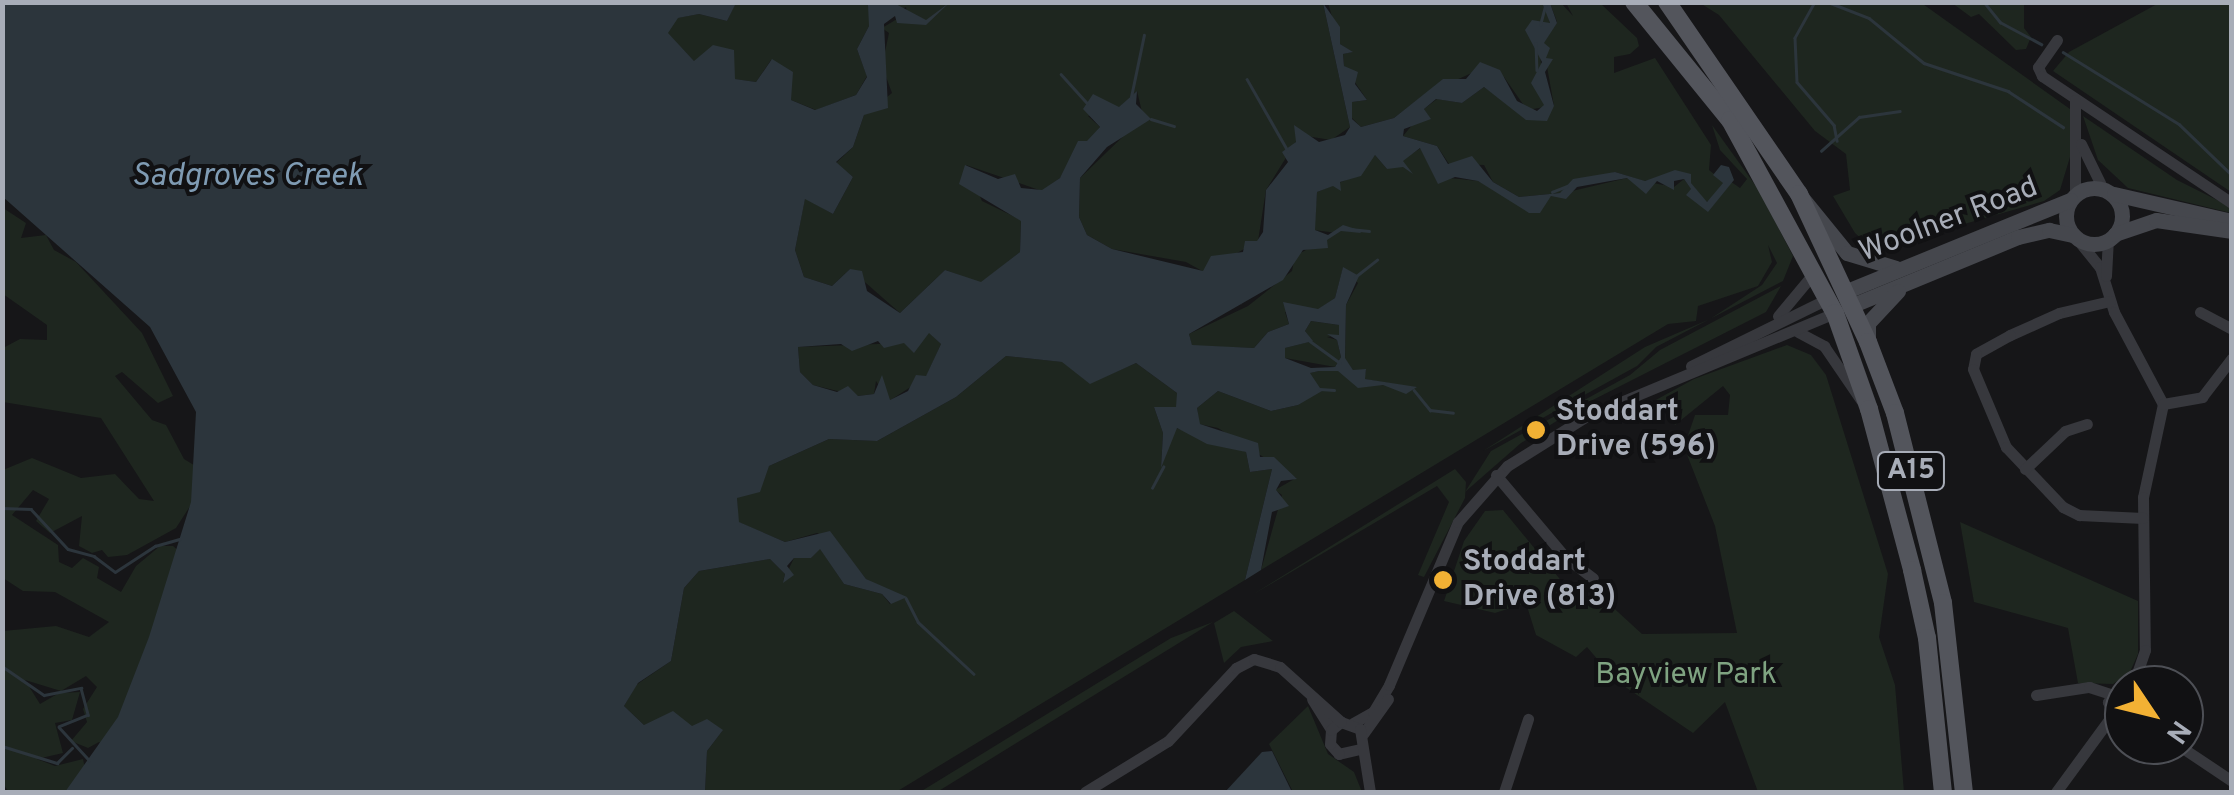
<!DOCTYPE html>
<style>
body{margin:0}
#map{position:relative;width:2234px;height:795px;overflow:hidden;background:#161618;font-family:Overpass,sans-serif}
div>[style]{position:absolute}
.green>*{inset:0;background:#1e261f}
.water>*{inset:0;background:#2c353c}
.stream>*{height:2.5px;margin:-1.25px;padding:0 1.25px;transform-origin:1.25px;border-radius:1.25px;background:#2c353c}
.minor>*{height:11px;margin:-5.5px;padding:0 5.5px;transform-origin:5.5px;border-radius:5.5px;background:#37383d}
.secondary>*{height:15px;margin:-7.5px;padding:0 7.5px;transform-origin:7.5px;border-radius:7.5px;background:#45474d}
.secondary>.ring{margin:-7.5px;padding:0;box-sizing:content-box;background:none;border:15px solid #45474d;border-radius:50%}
.primary>*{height:18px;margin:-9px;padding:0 9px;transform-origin:9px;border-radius:9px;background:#53555c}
.dots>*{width:28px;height:28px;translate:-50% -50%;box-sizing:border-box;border:5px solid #111113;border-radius:50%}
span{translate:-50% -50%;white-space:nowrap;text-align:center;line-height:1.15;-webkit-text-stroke:8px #111113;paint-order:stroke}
.shield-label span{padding:2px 8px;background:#111113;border:2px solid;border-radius:8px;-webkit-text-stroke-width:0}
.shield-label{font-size:28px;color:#a8adb8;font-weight:700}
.street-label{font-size:30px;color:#a8adb8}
.poi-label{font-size:30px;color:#a8adb8;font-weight:700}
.left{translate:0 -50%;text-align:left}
.park-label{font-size:30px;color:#7fa381}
.water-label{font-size:32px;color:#7f9bb3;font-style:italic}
.frame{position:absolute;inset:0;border:5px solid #a8adb8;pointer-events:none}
.north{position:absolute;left:2104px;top:665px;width:100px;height:100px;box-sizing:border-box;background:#111113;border:2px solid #4d4f55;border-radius:50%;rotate:125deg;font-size:28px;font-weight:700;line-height:40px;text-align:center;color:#a8adb8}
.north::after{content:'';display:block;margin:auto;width:35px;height:45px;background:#f2b134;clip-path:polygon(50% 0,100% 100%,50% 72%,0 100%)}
</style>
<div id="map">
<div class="green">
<div style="clip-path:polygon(736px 2px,1323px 3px,1350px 127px,1331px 140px,1300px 135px,1266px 190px,1258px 241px,1204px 272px,1186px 262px,1112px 249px,1087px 235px,1079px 217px,1080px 178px,1137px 123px,1142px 112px,1137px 91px,1120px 107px,1088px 116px,1100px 127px,1060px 178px,1042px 191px,966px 165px,982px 201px,1021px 220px,1020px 252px,981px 283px,945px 270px,900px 313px,850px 269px,832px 286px,804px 277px,795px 250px,805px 198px,833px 214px,853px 177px,836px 163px,853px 147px,864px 115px,892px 93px,882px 66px,889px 33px,882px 28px,907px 13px,906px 7px,869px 26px,857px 49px,867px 76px,856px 95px,816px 110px,791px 100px,771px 60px,756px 82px,734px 79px,694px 61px,667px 33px,677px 18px,699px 14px,727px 21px)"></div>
<div style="clip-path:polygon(1920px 2px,2070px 109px,2070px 157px,2060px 190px,2044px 201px,1874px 250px,1855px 233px,1833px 196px,1850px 190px,1846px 154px,1815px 131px,1719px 15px,1700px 3px)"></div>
<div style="clip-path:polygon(1328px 3px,1544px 3px,1550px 23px,1526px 30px,1540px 53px,1545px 107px,1527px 110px,1504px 77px,1474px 72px,1425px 94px,1394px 118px,1361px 127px,1352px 118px,1352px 102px,1367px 100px,1344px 66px,1343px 54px,1352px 52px,1340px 44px)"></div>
<div style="clip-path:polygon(1550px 3px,1561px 3px,1573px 16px,1566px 3px,1600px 3px,1637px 38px,1639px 46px,1630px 54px,1614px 57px,1614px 73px,1655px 58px,1711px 145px,1709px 170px,1724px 182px,1713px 199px,1706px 202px,1684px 175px,1644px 181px,1615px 172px,1560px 193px,1519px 197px,1493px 182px,1484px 165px,1449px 164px,1437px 146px,1403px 136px,1418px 118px,1430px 119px,1424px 109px,1437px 99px,1462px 103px,1484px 87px,1524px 116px,1554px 106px,1543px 44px,1557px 22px)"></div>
<div style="clip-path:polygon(1952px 3px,2024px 3px,2024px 28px,2031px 37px,2026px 49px,2016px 50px,1979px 14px,1971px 17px)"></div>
<div style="clip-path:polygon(2159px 3px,2231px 3px,2231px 192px,2053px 71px,2069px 52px)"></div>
<div style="clip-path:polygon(1643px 29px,1758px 189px,1793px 256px,1783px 281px,1656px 347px,1637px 366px,1483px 451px,1645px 347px,1710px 319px,1762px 285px,1777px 263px,1768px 245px,1772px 262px,1758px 286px,1698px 306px,1696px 321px,1668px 324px,1261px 570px,1282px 495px,1275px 490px,1296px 478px,1218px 428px,1199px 424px,1197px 408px,1218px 391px,1271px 411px,1298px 405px,1310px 393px,1309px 373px,1319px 371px,1339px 371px,1355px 384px,1405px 386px,1364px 379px,1366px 370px,1353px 370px,1345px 359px,1346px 305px,1358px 283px,1343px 268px,1335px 298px,1319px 309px,1285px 312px,1289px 324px,1268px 332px,1254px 348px,1192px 346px,1189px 334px,1248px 306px,1292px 271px,1295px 256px,1337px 233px,1314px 230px,1317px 192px,1353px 177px,1375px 155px,1387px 169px,1421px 148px,1450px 178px,1478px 181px,1532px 210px,1551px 196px,1627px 178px,1674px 187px,1684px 179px,1707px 210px,1730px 181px,1740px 188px,1747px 179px,1720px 150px,1712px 125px)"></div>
<div style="clip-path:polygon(2083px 116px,2177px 180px,2231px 207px,2231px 213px,2128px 188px,2098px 160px)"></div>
<div style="clip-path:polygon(3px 208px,26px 223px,21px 238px,46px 235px,54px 250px,76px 262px,142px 333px,173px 396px,158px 403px,122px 372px,115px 376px,152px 420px,166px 425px,184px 459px,202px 470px,194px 500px,176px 528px,127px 555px,108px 557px,102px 550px,92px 553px,79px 546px,82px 516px,50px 533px,36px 521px,49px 499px,33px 490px,12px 515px,58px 545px,59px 562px,72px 568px,83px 558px,99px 567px,97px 578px,121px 592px,136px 566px,160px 546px,173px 546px,193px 563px,108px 749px,99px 742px,88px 748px,71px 741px,87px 722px,83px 709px,97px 687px,86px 676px,61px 691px,25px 680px,40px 704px,59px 693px,80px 692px,72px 720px,55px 723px,63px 753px,37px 759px,55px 766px,83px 759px,90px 792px,9px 792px,3px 784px,3px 631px,56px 626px,89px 637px,109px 622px,55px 592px,23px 591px,3px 578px,3px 470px,32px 458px,81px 478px,115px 474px,139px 499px,154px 501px,101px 418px,3px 402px,3px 348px,20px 339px,47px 340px,47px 325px,3px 294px)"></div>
<div style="clip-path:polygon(1781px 286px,1766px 312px,1581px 406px,1521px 443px,1465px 492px,1491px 451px,1630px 375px,1660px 350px)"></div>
<div style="clip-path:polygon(1311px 321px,1339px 325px,1340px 335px,1327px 337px,1337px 340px,1341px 357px,1335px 367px,1285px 358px,1285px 348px,1312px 341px,1305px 331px)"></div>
<div style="clip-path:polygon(929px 332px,941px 344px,926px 377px,889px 401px,876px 381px,874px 394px,858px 396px,813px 385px,800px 372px,798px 347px,904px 343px)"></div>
<div style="clip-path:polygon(1787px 345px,1811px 355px,1826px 375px,1888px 574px,1879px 637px,1895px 685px,1904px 792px,1758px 792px,1725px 702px,1693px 733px,1615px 680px,1587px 647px,1576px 657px,1536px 635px,1526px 603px,1495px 613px,1444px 601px,1464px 541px,1485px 511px,1503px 510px,1573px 595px,1590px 603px,1606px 601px,1642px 634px,1737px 633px,1715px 526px,1684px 447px,1695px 415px,1728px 415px,1730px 395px,1723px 386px,1675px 425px,1665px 401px,1642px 412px,1643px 407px,1694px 379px)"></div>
<div style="clip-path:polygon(1006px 356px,1063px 362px,1090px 383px,1136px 363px,1177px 393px,1177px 407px,1154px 407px,1163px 433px,1161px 467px,1176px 428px,1246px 452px,1250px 472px,1272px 469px,1245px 580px,896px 792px,705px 792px,707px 751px,722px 731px,644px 725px,624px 706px,636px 685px,671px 661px,684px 588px,699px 571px,770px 559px,785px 574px,783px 581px,794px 558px,811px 558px,820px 548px,844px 584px,882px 594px,890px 604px,899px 597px,866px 579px,836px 541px,817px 533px,785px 542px,738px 522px,737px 498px,769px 466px,829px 439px,877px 441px,956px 397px)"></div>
<div style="clip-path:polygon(1455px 469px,1466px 482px,1465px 498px,1424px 577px,1418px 575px,1449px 502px,1437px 486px,1252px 595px)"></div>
<div style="clip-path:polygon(1960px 522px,2138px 601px,2138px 654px,2130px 672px,2113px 684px,2078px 683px,2068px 628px,1974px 602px)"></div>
<div style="clip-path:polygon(1234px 611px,1273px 641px,1241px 647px,1224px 663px,1214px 623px)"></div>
<div style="clip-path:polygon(1213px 622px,937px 792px,920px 792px,1171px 638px)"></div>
<div style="clip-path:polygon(1308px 706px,1328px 754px,1354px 772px,1362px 792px,1293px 792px,1269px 744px)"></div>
</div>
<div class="water">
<div style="clip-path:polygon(evenodd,2px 3px,736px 3px,727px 21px,699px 14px,678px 18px,668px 33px,694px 61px,713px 45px,734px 50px,735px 79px,756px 82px,772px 59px,793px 72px,791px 100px,815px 110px,856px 95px,867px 77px,857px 49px,869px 26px,868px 5px,894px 3px,926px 20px,949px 3px,926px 25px,897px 23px,895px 16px,884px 24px,888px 108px,864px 115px,853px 147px,836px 162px,853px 177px,833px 214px,805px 199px,795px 250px,804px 277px,832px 286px,850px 269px,862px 271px,867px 291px,900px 313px,945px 270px,981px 282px,1020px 252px,1021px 221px,959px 184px,965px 165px,998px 179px,1015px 174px,1021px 188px,1042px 190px,1060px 178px,1078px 141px,1087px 141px,1100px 127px,1083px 109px,1093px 94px,1119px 107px,1137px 91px,1136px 104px,1151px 119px,1107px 147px,1080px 178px,1079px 217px,1087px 235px,1112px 249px,1203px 271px,1211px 256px,1243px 252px,1245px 241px,1257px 241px,1263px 232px,1266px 190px,1288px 162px,1282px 152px,1296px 142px,1294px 125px,1319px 142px,1345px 135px,1350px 127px,1323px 3px,1340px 27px,1340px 44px,1353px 52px,1343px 54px,1344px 66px,1358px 72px,1355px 84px,1367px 100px,1352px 102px,1352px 119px,1361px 127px,1394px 118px,1443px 79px,1466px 79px,1480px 62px,1500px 70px,1517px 101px,1537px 111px,1544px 105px,1531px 83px,1542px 62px,1525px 30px,1532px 20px,1550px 23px,1543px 5px,1550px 3px,1557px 23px,1544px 43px,1550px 48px,1546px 58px,1553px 59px,1545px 72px,1554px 106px,1547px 121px,1526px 120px,1484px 87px,1462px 103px,1436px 99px,1424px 109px,1431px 119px,1404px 129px,1403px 136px,1437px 146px,1448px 164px,1472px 156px,1493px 182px,1519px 197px,1560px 193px,1573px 179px,1615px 172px,1645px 181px,1675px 170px,1691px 174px,1691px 183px,1707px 202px,1723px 183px,1713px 175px,1721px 165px,1729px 167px,1734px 180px,1708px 212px,1686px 195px,1691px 189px,1684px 179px,1674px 181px,1674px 190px,1657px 181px,1646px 194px,1627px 178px,1577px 187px,1566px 199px,1551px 196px,1540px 213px,1529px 213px,1478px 181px,1455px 177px,1438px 184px,1420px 148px,1403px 161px,1413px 174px,1403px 167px,1387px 169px,1375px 155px,1361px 176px,1340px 182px,1341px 191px,1333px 186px,1317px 192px,1315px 230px,1328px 235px,1343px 225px,1359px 230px,1361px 233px,1341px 231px,1327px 240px,1328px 248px,1303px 250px,1283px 280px,1189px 334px,1192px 345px,1254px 348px,1268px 332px,1289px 324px,1283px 302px,1318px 309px,1335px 298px,1343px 267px,1359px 276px,1346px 305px,1345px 358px,1353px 370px,1366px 369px,1365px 379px,1417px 387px,1406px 394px,1383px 385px,1358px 388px,1338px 371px,1319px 371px,1310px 373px,1322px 391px,1298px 405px,1271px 411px,1218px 391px,1197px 408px,1200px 424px,1258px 443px,1260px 457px,1274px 457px,1297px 479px,1281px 481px,1276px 490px,1289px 506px,1272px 512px,1261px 570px,1245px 580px,1272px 469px,1250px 472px,1246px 452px,1207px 444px,1177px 428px,1161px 468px,1163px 433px,1154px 407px,1176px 407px,1177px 393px,1136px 363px,1090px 384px,1062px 362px,1006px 356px,956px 397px,877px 441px,829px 439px,769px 466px,760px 492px,737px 498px,739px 522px,785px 542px,830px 531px,866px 579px,907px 597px,891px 604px,882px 594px,844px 584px,820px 549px,811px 558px,794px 558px,787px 566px,794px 575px,783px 583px,785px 574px,770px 559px,699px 571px,684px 588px,671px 661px,638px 683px,624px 706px,644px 725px,673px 711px,692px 726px,707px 719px,723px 730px,707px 751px,705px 792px,65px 792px,118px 717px,149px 637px,191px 502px,196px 412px,150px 327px,3px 197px,2px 3px,1311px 321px,1339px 325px,1339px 335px,1327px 334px,1337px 340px,1341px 357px,1335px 367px,1311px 368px,1285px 358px,1285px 348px,1313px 341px,1305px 331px,1311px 321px,2px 3px,929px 333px,941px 344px,926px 376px,916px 375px,908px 391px,890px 400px,882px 375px,874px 394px,858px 396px,848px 386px,837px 392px,813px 385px,800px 372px,798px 347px,841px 344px,852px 351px,878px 341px,884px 348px,904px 343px,914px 353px,929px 333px)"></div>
<div style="clip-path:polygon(1272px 751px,1292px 792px,1225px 792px,1262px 752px)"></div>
</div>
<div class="stream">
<div style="left:1815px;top:2px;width:41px;rotate:119.1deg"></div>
<div style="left:1795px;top:38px;width:44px;rotate:87.4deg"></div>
<div style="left:1797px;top:82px;width:57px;rotate:49.3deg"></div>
<div style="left:1834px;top:125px;width:16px;rotate:79deg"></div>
<div style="left:1828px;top:2px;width:44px;rotate:21.3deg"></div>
<div style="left:1869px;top:18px;width:71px;rotate:39.3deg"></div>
<div style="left:1924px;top:63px;width:89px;rotate:18.4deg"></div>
<div style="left:2008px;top:91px;width:66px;rotate:33.2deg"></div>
<div style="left:1984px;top:2px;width:26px;rotate:51deg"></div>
<div style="left:2000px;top:22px;width:47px;rotate:28.2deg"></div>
<div style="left:1540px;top:25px;width:24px;rotate:-75deg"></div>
<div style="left:1536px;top:43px;width:27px;rotate:88deg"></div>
<div style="left:2063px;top:52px;width:137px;rotate:31.8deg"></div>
<div style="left:2179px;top:124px;width:74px;rotate:43.9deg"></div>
<div style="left:1061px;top:74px;width:39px;rotate:48deg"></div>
<div style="left:1247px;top:79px;width:83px;rotate:60.3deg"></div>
<div style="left:1131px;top:97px;width:63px;rotate:-78.2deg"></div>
<div style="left:1151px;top:119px;width:24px;rotate:17deg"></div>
<div style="left:1821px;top:151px;width:51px;rotate:-41.8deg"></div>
<div style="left:1859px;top:117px;width:41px;rotate:-8.3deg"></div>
<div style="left:1552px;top:192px;width:16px;rotate:-22deg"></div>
<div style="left:1350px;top:229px;width:19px;rotate:6deg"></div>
<div style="left:1355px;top:277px;width:28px;rotate:-38deg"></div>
<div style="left:1310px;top:341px;width:37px;rotate:36deg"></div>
<div style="left:1320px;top:389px;width:14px;rotate:4deg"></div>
<div style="left:1414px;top:390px;width:26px;rotate:51deg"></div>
<div style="left:1430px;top:410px;width:23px;rotate:7deg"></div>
<div style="left:1152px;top:488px;width:24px;rotate:-62deg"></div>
<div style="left:2px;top:508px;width:29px;rotate:2deg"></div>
<div style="left:31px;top:509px;width:54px;rotate:47.2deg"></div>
<div style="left:68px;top:549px;width:27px;rotate:15deg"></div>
<div style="left:94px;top:556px;width:26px;rotate:37deg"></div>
<div style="left:115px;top:572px;width:48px;rotate:-33deg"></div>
<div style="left:155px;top:546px;width:25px;rotate:-16deg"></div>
<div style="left:906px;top:598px;width:27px;rotate:63deg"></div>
<div style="left:918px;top:622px;width:76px;rotate:42.9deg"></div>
<div style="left:2px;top:666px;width:51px;rotate:34.6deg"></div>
<div style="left:44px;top:695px;width:38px;rotate:-11deg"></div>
<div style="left:81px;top:688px;width:28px;rotate:75deg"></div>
<div style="left:88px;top:715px;width:31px;rotate:158deg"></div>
<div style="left:59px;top:727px;width:45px;rotate:47.7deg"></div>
<div style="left:2px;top:746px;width:58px;rotate:17.2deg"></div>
<div style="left:57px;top:763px;width:21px;rotate:-45deg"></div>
</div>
<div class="minor">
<div style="left:2057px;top:40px;width:33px;rotate:125deg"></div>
<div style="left:2038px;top:67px;width:10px;rotate:66deg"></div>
<div style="left:2042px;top:76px;width:229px;rotate:33.8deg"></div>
<div style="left:2075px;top:100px;width:94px;rotate:90deg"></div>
<div style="left:2081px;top:144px;width:50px;rotate:63.9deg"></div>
<div style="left:2077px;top:239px;width:36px;rotate:51deg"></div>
<div style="left:2100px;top:267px;width:47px;rotate:72.7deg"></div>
<div style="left:2114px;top:312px;width:104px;rotate:62deg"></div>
<div style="left:2163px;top:404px;width:95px;rotate:102.1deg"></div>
<div style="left:2143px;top:497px;width:153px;rotate:89.3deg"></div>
<div style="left:2145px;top:650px;width:37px;rotate:109deg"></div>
<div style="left:2106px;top:276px;width:36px;rotate:-87deg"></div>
<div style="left:2110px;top:301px;width:52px;rotate:166.8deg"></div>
<div style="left:2059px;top:313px;width:54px;rotate:155.8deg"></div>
<div style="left:2010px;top:335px;width:39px;rotate:151deg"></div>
<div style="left:1976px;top:354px;width:15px;rotate:101deg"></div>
<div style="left:1973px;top:369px;width:85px;rotate:67.1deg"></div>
<div style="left:2006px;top:447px;width:83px;rotate:46.5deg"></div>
<div style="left:2063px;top:507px;width:18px;rotate:27deg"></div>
<div style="left:2079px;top:515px;width:64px;rotate:2.7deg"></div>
<div style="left:2200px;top:312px;width:36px;rotate:28deg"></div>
<div style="left:1778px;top:316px;width:55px;rotate:-50.2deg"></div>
<div style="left:1798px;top:332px;width:30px;rotate:28deg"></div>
<div style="left:1824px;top:346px;width:65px;rotate:55.6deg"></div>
<div style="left:1691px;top:366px;width:154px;rotate:-26.2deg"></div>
<div style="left:2163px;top:404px;width:40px;rotate:-10deg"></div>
<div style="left:2202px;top:397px;width:49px;rotate:-52.4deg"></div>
<div style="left:2025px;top:469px;width:55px;rotate:-43.5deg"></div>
<div style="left:2065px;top:431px;width:23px;rotate:-18deg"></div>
<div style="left:1496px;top:475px;width:107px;rotate:49.9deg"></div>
<div style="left:1565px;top:557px;width:35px;rotate:37deg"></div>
<div style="left:2124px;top:687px;width:22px;rotate:137deg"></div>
<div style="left:2108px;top:702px;width:23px;rotate:45deg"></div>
<div style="left:2036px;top:695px;width:54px;rotate:-8.6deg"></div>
<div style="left:2089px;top:687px;width:23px;rotate:18deg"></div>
<div style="left:1312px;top:699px;width:36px;rotate:58deg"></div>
<div style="left:1353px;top:723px;width:23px;rotate:-29deg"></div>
<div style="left:1373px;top:712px;width:31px;rotate:-59deg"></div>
<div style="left:1389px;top:685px;width:177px;rotate:-67.1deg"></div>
<div style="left:1458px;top:522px;width:74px;rotate:-48.8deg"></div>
<div style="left:1507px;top:466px;width:94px;rotate:-32deg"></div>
<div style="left:1587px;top:416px;width:269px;rotate:-22.6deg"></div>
<div style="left:1363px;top:734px;width:43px;rotate:-54.5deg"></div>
<div style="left:2178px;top:745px;width:65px;rotate:33.7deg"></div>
<div style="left:1360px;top:749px;width:22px;rotate:167deg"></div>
<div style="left:1339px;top:754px;width:13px;rotate:-132deg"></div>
<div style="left:1330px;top:744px;width:14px;rotate:-86deg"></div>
<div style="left:1331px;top:730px;width:13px;rotate:-39deg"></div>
<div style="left:1341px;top:722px;width:20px;rotate:20deg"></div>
<div style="left:1360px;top:729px;width:64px;rotate:81deg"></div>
<div style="left:1085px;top:792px;width:97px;rotate:-31.6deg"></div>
<div style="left:1168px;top:741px;width:100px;rotate:-47deg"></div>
<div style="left:1236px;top:668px;width:20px;rotate:-27deg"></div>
<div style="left:1254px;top:659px;width:27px;rotate:17deg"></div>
<div style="left:1280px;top:667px;width:82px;rotate:42deg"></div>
<div style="left:1504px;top:792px;width:77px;rotate:-71.8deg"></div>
<div style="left:2056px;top:792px;width:97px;rotate:-53.8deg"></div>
</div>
<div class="secondary">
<div class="ring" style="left:2066px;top:188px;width:41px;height:41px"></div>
<div style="left:1799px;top:194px;width:76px;rotate:50.9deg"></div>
<div style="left:1847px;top:253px;width:51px;rotate:17deg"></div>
<div style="left:2114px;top:194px;width:121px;rotate:12.9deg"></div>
<div style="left:2115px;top:234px;width:43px;rotate:-18.9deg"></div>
<div style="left:2156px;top:220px;width:77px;rotate:8.2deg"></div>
<div style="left:1847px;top:291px;width:241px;rotate:-22.2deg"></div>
<div style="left:1853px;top:305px;width:178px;rotate:-22.4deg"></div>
<div style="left:2018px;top:237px;width:32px;rotate:-13deg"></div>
<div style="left:2049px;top:230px;width:25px;rotate:12deg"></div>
<div style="left:1868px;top:341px;width:18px;rotate:-90deg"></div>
<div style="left:1868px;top:323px;width:44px;rotate:-46.8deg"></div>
</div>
<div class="primary">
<div style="left:1634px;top:2px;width:152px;rotate:50.9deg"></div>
<div style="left:1730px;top:120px;width:220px;rotate:61.5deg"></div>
<div style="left:1835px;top:313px;width:102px;rotate:70.5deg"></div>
<div style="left:1869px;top:409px;width:167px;rotate:75deg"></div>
<div style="left:1912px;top:570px;width:70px;rotate:77.6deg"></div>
<div style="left:1927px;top:638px;width:155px;rotate:84.1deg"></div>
<div style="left:1667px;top:2px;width:233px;rotate:55.5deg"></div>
<div style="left:1799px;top:194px;width:163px;rotate:65deg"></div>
<div style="left:1868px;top:342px;width:76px;rotate:69.2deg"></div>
<div style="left:1895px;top:413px;width:196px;rotate:75.8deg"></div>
<div style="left:1943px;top:603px;width:190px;rotate:83.7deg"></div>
</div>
<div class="dots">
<div style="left:1536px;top:430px;background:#f2b134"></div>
<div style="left:1443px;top:580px;background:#f2b134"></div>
</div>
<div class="shield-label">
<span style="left:1911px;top:471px">A15</span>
</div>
<div class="street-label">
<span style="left:1949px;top:221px;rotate:-21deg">Woolner Road</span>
</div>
<div class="poi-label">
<span class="left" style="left:1556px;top:430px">Stoddart<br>Drive (596)</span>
<span class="left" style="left:1463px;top:580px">Stoddart<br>Drive (813)</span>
</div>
<div class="park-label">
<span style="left:1686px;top:676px">Bayview Park</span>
</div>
<div class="water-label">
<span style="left:247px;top:177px">Sadgroves Creek</span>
</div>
<div class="frame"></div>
<div class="north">N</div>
</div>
